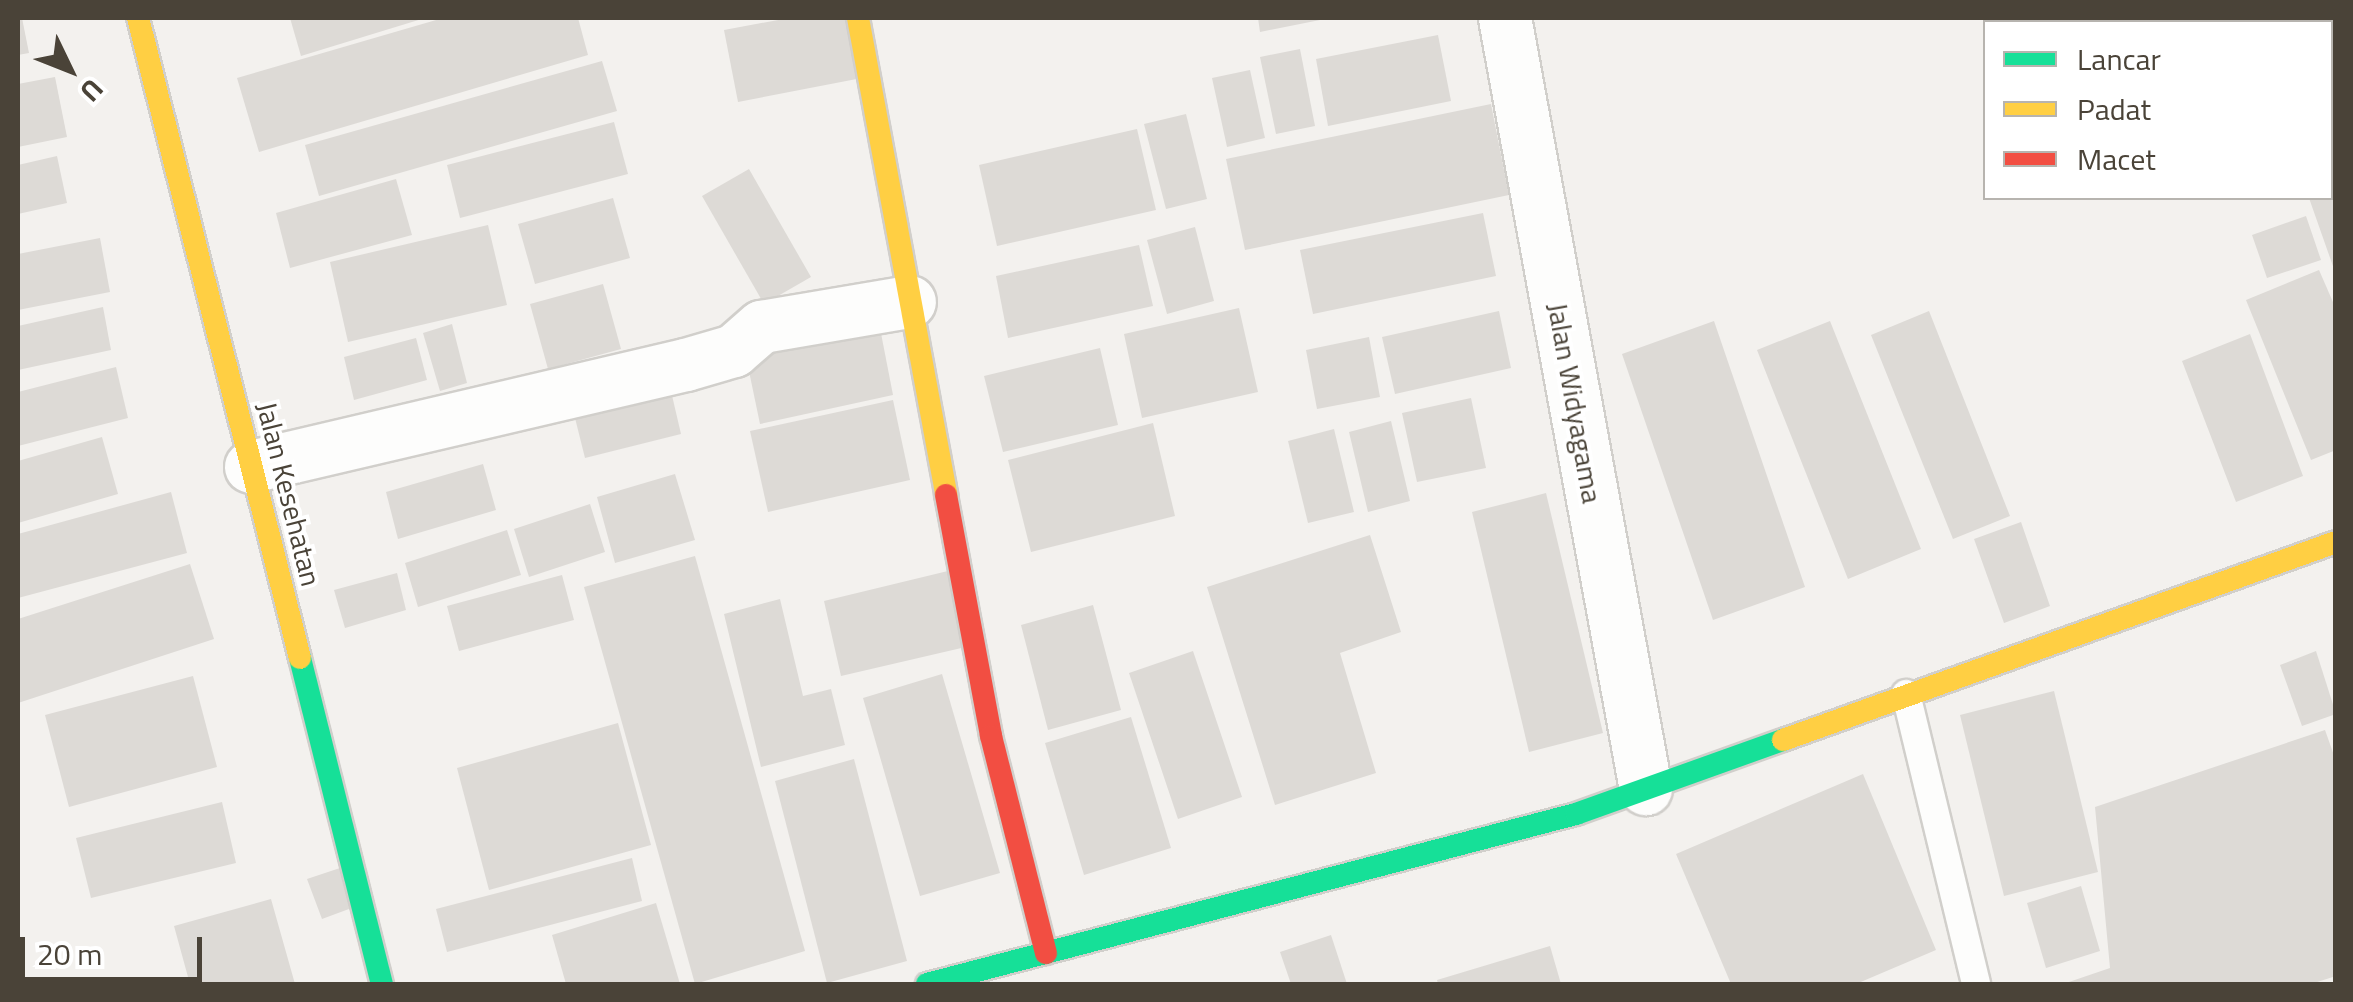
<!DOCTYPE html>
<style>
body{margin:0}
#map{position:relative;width:2353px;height:1002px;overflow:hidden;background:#f3f1ee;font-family:"Titillium Web",sans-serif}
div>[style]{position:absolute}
.building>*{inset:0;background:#dddad6}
.roads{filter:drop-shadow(2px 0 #d1cfcb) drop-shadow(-2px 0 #d1cfcb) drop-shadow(0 2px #d1cfcb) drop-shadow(0 -2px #d1cfcb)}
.lane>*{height:28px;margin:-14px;padding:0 14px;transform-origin:14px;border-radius:14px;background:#fdfdfc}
.street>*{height:52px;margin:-26px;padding:0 26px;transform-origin:26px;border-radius:26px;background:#fdfdfc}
.fast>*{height:22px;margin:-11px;padding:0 11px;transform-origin:11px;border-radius:11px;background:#16e098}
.slow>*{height:22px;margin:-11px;padding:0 11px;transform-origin:11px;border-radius:11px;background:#ffcf43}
.jam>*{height:22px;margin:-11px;padding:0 11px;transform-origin:11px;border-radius:11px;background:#f24e42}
span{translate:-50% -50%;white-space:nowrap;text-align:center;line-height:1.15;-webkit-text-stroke:8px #fff;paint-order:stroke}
.street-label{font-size:28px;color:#4a4338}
.frame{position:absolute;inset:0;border:20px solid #4a4338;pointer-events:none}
.legend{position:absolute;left:1983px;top:20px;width:350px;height:180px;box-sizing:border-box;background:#fff;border:2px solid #b7b4af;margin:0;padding:12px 18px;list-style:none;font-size:30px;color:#4a4338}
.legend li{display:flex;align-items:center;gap:20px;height:50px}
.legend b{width:50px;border:2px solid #b7b4af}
.north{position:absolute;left:20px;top:20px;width:100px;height:100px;-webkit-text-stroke:8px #fff;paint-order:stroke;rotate:133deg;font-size:28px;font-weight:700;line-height:40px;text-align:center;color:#4a4338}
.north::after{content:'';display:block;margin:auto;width:35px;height:45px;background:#4a4338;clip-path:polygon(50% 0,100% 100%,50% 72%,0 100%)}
.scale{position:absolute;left:20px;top:937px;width:182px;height:45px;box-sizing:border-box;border:5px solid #4a4338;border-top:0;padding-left:12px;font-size:30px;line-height:35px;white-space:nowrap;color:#4a4338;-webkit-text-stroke:8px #fff;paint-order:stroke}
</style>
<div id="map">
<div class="building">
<div style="clip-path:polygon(18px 18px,22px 18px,29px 53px,18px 55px)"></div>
<div style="clip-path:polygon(290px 18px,425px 18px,301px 56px)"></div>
<div style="clip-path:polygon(443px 18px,578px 18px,588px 55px,259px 152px,237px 78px)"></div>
<div style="clip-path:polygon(789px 18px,855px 18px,867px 77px,738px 102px,724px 30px)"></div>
<div style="clip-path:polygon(1258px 18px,1325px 18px,1325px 19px,1260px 32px)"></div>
<div style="clip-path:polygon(1438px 35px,1451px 101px,1328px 126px,1316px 59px)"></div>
<div style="clip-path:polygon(1300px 49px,1315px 126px,1276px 134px,1260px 57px)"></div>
<div style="clip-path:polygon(602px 61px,617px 111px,319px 196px,305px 145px)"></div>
<div style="clip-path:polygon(1250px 70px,1265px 138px,1227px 147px,1212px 78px)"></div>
<div style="clip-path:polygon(55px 77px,67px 137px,18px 147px,18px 84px)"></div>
<div style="clip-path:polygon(1491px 104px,1509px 195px,1245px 250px,1226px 159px)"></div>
<div style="clip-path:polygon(2336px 107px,2336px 272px,2335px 272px,2309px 198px,2330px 198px,2330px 109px)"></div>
<div style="clip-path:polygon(1186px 114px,1207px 199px,1166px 209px,1144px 124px)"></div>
<div style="clip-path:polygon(614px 122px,628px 174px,460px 218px,447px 165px)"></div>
<div style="clip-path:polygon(1137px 129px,1156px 210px,997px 246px,979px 165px)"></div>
<div style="clip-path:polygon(57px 156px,67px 203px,18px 214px,18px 165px)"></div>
<div style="clip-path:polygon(749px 169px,811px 277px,764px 304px,702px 196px)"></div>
<div style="clip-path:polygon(396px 179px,412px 235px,290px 268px,276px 213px)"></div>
<div style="clip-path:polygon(613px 198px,630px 258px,535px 284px,518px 224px)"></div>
<div style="clip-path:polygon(1483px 213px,1496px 276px,1313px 314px,1300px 250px)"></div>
<div style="clip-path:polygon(2306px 216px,2321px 260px,2267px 278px,2252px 235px)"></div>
<div style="clip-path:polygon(488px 225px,507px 305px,348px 342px,330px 262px)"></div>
<div style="clip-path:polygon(1195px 227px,1214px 301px,1167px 314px,1147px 240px)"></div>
<div style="clip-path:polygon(100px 238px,110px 292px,18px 310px,18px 254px)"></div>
<div style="clip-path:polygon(1139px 245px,1153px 306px,1008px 338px,996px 276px)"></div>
<div style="clip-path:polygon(2319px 270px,2336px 309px,2336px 450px,2311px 460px,2246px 300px)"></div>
<div style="clip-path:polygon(603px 284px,621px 349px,548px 369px,530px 304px)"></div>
<div style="clip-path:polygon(103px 307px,111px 350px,18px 370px,18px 326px)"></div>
<div style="clip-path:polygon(1239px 308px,1258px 392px,1142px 418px,1124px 334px)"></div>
<div style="clip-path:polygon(1499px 311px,1511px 368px,1395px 394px,1382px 337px)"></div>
<div style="clip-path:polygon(1929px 311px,2010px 516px,1953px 539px,1871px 335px)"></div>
<div style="clip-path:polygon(1714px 321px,1805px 587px,1713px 620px,1622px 354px)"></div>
<div style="clip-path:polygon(1830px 321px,1921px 549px,1848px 579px,1757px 350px)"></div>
<div style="clip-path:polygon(879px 323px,893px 395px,760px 424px,745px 352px)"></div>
<div style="clip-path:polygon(452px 324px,467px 383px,440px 391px,423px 333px)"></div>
<div style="clip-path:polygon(2250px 334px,2303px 476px,2236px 502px,2182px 361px)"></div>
<div style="clip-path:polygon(1369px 337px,1380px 397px,1317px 409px,1306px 350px)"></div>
<div style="clip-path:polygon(416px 338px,427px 380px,354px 400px,344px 357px)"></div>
<div style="clip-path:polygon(1100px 348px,1118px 425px,1003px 452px,984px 376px)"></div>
<div style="clip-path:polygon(116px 367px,128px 418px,18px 446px,18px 392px)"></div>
<div style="clip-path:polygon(667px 374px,681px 434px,585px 458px,570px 398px)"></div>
<div style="clip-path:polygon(1471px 398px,1486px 468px,1417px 482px,1402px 413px)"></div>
<div style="clip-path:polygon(893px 400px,910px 480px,768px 512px,750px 431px)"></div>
<div style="clip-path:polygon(1391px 421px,1410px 501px,1368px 512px,1349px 432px)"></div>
<div style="clip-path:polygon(1153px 423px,1175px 516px,1031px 552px,1008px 460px)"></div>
<div style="clip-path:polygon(1334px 429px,1354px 512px,1308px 523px,1288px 441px)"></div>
<div style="clip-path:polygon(102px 437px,118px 494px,18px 523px,18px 461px)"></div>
<div style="clip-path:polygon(483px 464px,496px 510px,398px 539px,386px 492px)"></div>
<div style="clip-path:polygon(675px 474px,695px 540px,615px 563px,597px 497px)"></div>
<div style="clip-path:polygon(171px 492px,187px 553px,18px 598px,18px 534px)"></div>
<div style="clip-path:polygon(1546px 493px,1603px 733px,1529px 752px,1472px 512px)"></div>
<div style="clip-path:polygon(590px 504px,605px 552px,529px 577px,514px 529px)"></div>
<div style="clip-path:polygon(2021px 522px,2050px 606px,2004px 623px,1974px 539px)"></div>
<div style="clip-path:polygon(507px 530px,521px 575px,418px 607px,405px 563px)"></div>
<div style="clip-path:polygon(1370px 535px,1401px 632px,1340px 653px,1376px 773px,1275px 805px,1207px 587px)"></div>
<div style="clip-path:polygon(695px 556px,805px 951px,695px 984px,584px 587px)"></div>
<div style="clip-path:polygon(190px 564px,214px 639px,18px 703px,18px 619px)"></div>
<div style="clip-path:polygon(952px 570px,970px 646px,841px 676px,824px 601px)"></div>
<div style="clip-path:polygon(397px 573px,406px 610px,345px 628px,334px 590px)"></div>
<div style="clip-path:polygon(562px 575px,574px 620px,459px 651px,447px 606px)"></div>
<div style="clip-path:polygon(780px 599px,803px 696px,831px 689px,845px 745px,761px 767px,724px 614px)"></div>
<div style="clip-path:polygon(1093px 605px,1121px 710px,1048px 730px,1021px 625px)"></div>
<div style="clip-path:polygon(1193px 651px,1242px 797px,1178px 819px,1129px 673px)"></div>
<div style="clip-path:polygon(2316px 651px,2336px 714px,2302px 726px,2280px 665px)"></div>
<div style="clip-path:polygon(942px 674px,1000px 873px,920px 896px,863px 698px)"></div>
<div style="clip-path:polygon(193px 676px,217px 767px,69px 807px,45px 715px)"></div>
<div style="clip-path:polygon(2054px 691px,2098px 872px,2004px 896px,1960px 715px)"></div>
<div style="clip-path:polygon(1131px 717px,1171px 848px,1084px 875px,1045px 743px)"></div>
<div style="clip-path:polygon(618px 723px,651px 845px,489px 890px,457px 768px)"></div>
<div style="clip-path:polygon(2325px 730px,2336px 761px,2336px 976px,2311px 984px,2063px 984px,2110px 968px,2095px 807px)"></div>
<div style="clip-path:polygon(854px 759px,907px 961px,827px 983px,775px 781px)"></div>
<div style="clip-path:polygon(1863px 774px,1936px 950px,1856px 984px,1731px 984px,1676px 854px)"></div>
<div style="clip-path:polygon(222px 802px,236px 863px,91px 898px,76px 838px)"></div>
<div style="clip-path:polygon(632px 858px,642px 901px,447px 952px,436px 909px)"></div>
<div style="clip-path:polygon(343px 867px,357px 906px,322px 919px,307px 879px)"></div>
<div style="clip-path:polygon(2081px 886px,2100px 951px,2046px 968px,2027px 903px)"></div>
<div style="clip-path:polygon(271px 899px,295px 984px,166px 984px,188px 977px,174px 926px)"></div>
<div style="clip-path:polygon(656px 903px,680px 984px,566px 984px,552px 935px)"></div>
<div style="clip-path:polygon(1331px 935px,1347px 984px,1291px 984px,1280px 952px)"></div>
<div style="clip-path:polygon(1550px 946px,1561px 984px,1438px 984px,1437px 980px)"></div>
</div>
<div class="roads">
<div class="lane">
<div style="left:1906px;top:694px;width:298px;rotate:76.4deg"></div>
</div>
<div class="street">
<div style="left:1505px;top:18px;width:784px;rotate:79.64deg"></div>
<div style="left:251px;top:467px;width:447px;rotate:-13.2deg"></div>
<div style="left:686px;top:365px;width:50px;rotate:-16.3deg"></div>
<div style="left:734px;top:351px;width:37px;rotate:-41deg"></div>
<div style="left:762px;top:327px;width:150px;rotate:-9.6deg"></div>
</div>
<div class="fast">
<div style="left:300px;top:658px;width:336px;rotate:75.9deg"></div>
<div style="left:927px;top:984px;width:671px;rotate:-14.68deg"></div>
<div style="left:1576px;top:814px;width:220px;rotate:-19.7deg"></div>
</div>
<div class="slow">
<div style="left:138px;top:18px;width:660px;rotate:75.8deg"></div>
<div style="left:858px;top:18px;width:485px;rotate:79.5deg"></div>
<div style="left:1783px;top:740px;width:587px;rotate:-19.7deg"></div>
</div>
<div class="jam">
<div style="left:946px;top:495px;width:245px;rotate:79.4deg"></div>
<div style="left:991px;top:736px;width:224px;rotate:75.8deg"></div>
</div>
</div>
<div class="street-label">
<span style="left:1575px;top:403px;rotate:80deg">Jalan Widyagama</span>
<span style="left:289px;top:494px;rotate:76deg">Jalan Kesehatan</span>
</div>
<div class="frame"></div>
<ul class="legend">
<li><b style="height:12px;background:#16e098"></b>Lancar</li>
<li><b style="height:12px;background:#ffcf43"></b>Padat</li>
<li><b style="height:12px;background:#f24e42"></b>Macet</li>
</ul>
<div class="north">U</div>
<div class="scale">20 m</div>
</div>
